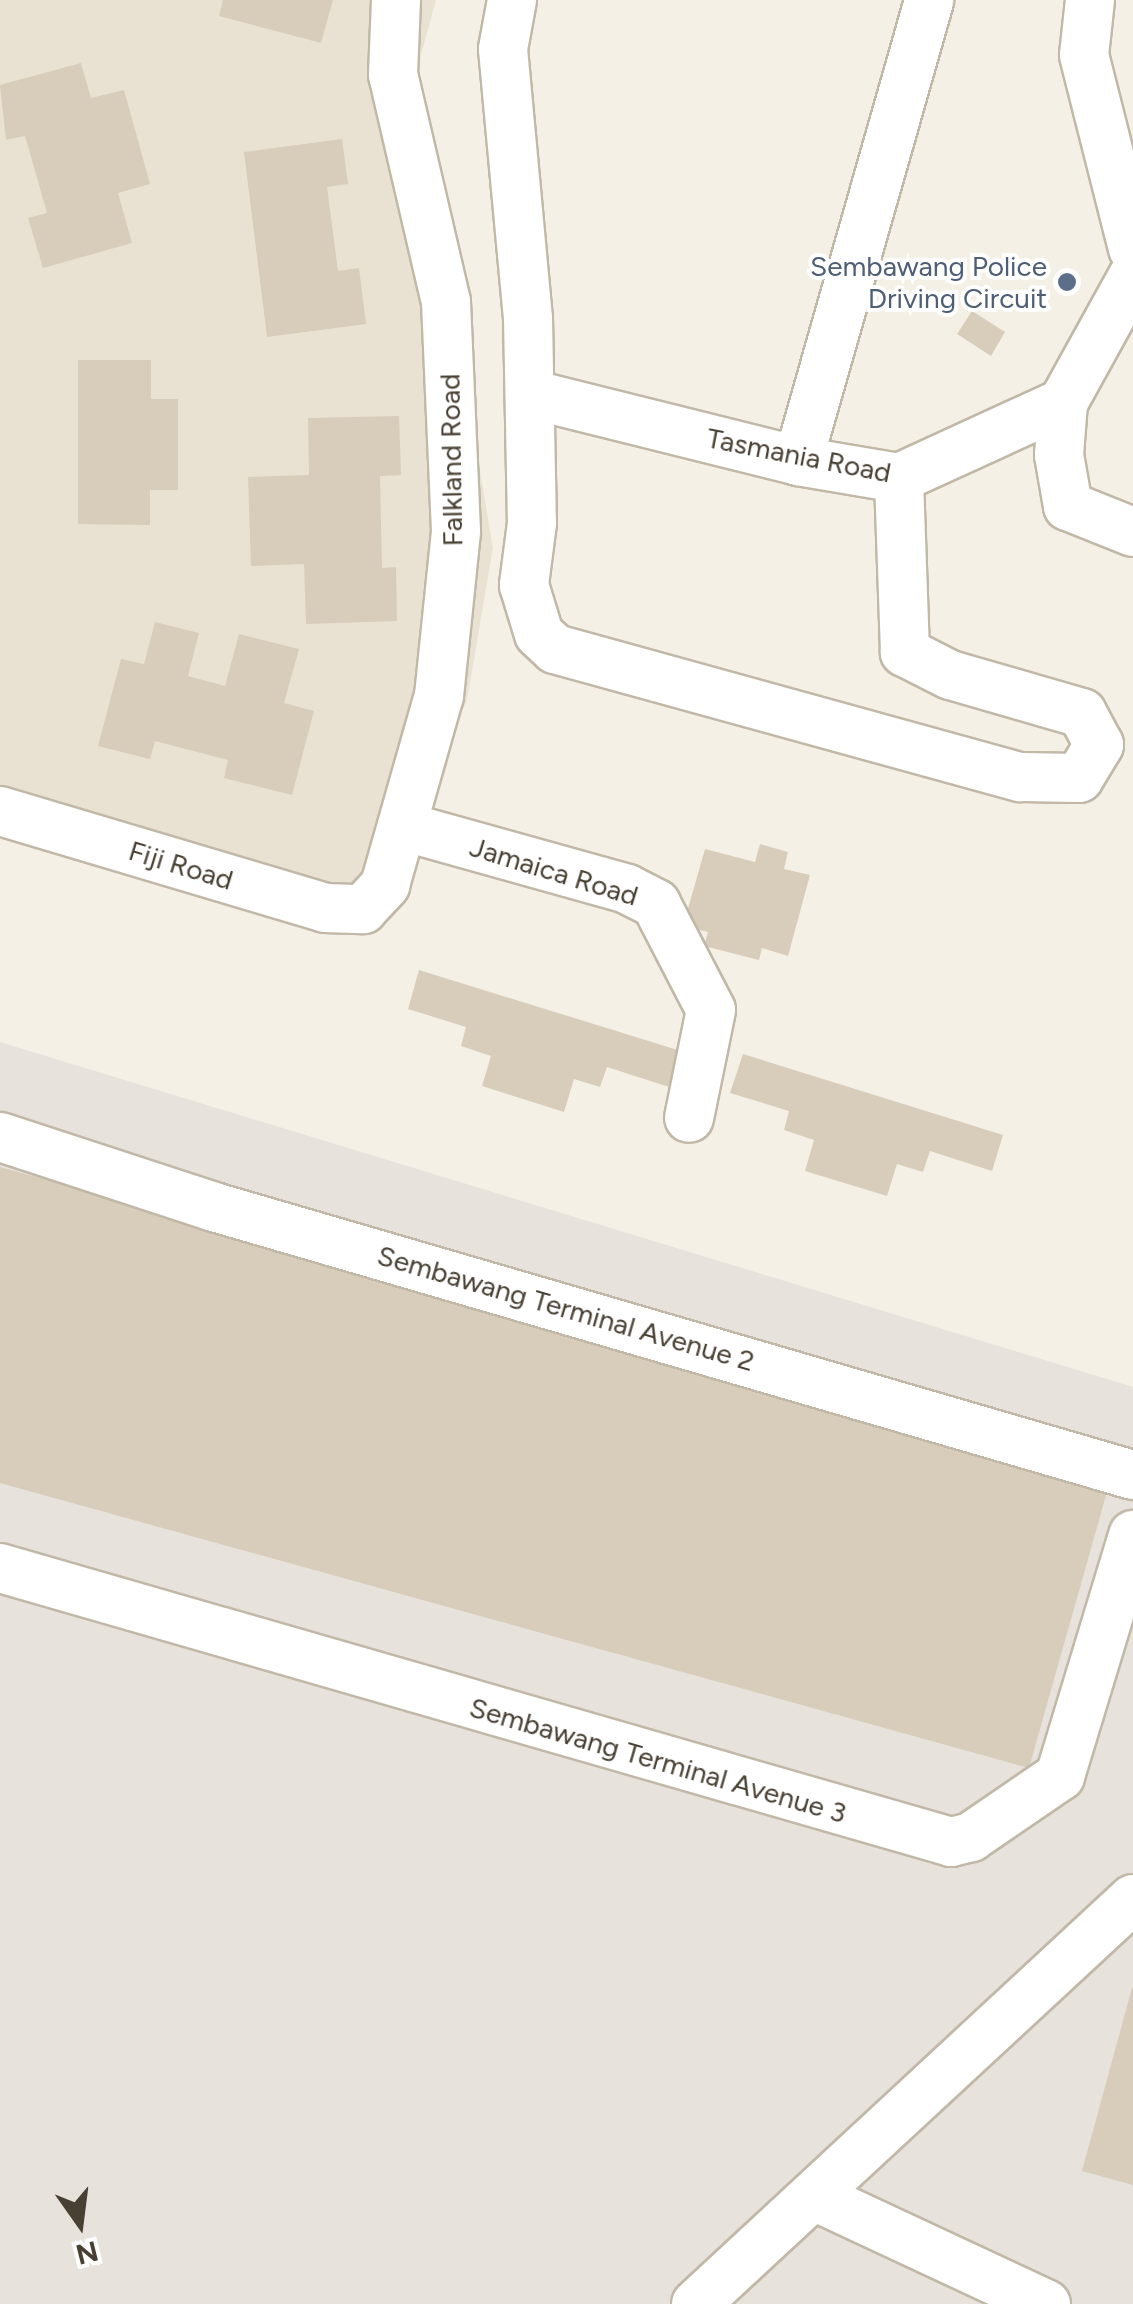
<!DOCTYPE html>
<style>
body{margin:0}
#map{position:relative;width:1133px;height:2304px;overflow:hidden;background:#f5f0e6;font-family:Figtree,sans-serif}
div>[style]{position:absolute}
.residential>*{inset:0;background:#e9e2d3}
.industrial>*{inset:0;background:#e7e2db}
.building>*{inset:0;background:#d8ccba}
.roads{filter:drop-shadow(2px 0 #c1b8a7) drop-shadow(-2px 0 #c1b8a7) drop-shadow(0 2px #c1b8a7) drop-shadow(0 -2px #c1b8a7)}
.minor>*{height:48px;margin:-24px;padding:0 24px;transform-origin:24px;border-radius:24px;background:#fff}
.dots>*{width:28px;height:28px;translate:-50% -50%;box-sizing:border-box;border:5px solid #fff;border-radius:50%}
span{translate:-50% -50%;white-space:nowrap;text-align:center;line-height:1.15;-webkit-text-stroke:8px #fff;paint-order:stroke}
.service-label{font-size:28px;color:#4e5e75}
.right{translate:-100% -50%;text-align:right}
.street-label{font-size:28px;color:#494034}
.north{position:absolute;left:30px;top:2174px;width:100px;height:100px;-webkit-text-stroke:8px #fff;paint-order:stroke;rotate:166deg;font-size:28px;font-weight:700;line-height:40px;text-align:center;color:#494034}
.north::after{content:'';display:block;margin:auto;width:35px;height:45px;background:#494034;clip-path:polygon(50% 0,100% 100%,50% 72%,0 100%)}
</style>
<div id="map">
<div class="residential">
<div style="clip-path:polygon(0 0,436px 0,414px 81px,493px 548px,467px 700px,374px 909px,0 827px)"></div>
</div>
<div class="industrial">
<div style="clip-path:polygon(0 1042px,1133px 1387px,1133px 2304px,0 2304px)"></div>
</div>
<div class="building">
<div style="clip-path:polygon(223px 0,333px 0,321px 43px,219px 16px)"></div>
<div style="clip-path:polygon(81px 63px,91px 98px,124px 90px,150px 184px,118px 193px,132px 243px,43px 268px,28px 218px,47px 213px,25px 136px,6px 140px,0 85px)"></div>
<div style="clip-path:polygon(342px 139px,348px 184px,327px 187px,338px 271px,359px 268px,366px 324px,267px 337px,244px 152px)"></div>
<div style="clip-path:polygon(972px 311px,1005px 332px,991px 356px,957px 334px)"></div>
<div style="clip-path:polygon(78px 360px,151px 360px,151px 399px,178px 399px,178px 490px,150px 490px,150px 525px,78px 524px)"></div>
<div style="clip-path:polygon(399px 416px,401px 475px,380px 476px,382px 568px,396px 567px,397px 621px,306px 624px,304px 564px,251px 566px,248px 477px,309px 475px,308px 418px)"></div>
<div style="clip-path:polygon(155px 622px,199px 633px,188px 676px,225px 686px,239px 634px,299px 649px,284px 703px,314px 711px,292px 795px,224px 778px,228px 760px,155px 741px,150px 759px,98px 746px,121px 659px,144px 664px)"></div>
<div style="clip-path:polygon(760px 844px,788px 852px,784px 869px,810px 875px,788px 956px,762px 948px,759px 960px,704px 946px,708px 932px,683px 926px,705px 849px,755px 862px)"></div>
<div style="clip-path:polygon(419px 970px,681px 1051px,669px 1087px,607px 1067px,600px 1087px,574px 1079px,564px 1112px,482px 1086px,491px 1056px,461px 1046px,466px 1027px,408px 1009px)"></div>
<div style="clip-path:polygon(743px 1054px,1003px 1135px,992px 1171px,930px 1151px,923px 1172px,897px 1164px,887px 1196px,805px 1171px,814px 1140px,784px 1130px,789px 1111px,730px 1093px)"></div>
<div style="clip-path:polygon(0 1167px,1112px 1474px,1029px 1768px,0 1483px)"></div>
<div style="clip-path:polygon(1132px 1988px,1133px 1988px,1133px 2185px,1082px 2171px)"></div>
</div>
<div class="roads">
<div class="minor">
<div style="left:512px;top:0;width:50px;rotate:100.4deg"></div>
<div style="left:503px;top:49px;width:270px;rotate:84.7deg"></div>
<div style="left:528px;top:318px;width:205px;rotate:88.9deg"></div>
<div style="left:532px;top:523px;width:63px;rotate:97.4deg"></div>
<div style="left:524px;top:585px;width:51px;rotate:73deg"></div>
<div style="left:539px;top:634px;width:22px;rotate:43deg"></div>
<div style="left:555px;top:649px;width:483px;rotate:15.4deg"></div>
<div style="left:1021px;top:777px;width:58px;rotate:1deg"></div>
<div style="left:1079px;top:778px;width:39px;rotate:-59deg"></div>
<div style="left:1099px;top:745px;width:36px;rotate:-118deg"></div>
<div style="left:1082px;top:713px;width:137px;rotate:-163.9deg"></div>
<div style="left:950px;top:675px;width:51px;rotate:-152.9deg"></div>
<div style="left:905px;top:652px;width:174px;rotate:-92deg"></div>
<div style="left:1090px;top:0;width:55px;rotate:96.2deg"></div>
<div style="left:1084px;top:55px;width:200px;rotate:75.8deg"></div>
<div style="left:1133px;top:276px;width:145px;rotate:118.9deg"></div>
<div style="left:1063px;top:403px;width:52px;rotate:94.4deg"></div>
<div style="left:1059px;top:455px;width:52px;rotate:80deg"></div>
<div style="left:1068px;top:506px;width:70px;rotate:21.8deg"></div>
<div style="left:530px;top:394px;width:276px;rotate:14deg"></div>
<div style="left:798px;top:461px;width:102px;rotate:9.6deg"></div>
<div style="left:899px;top:478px;width:180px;rotate:-24.6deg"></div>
<div style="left:798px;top:461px;width:479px;rotate:-74.1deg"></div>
<div style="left:0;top:811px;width:339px;rotate:16.6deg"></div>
<div style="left:325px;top:908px;width:38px;rotate:2deg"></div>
<div style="left:363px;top:909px;width:33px;rotate:-47deg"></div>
<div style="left:385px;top:885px;width:197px;rotate:-74.1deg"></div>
<div style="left:439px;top:696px;width:166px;rotate:-84.1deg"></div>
<div style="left:456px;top:531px;width:229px;rotate:-92.5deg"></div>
<div style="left:446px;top:302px;width:233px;rotate:-103.1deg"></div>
<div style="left:393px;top:75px;width:75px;rotate:-87.7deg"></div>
<div style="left:402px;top:826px;width:234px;rotate:15.6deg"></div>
<div style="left:627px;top:889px;width:33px;rotate:27deg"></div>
<div style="left:656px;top:904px;width:119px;rotate:62.6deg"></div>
<div style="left:711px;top:1010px;width:110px;rotate:101.5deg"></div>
<div style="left:0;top:1137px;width:225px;rotate:18.1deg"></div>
<div style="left:214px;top:1207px;width:957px;rotate:16.26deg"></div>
<div style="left:0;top:1568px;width:990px;rotate:16.07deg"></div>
<div style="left:951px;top:1842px;width:21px;rotate:-14deg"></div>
<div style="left:971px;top:1837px;width:108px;rotate:-34.4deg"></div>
<div style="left:1060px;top:1776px;width:252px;rotate:-73.1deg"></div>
<div style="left:814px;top:2196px;width:256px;rotate:25deg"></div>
<div style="left:696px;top:2304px;width:596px;rotate:-42.82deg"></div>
</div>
</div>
<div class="dots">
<div style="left:1067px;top:282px;background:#5c6f8a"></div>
</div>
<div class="service-label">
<span class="right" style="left:1047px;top:282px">Sembawang Police<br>Driving Circuit</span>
</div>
<div class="street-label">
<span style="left:799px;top:455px;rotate:11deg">Tasmania Road</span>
<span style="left:451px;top:460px;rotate:-91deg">Falkland Road</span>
<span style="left:181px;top:865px;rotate:17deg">Fiji Road</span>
<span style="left:554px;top:871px;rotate:17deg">Jamaica Road</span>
<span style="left:566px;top:1308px;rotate:16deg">Sembawang Terminal Avenue 2</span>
<span style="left:658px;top:1760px;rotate:16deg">Sembawang Terminal Avenue 3</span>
</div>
<div class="north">N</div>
</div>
